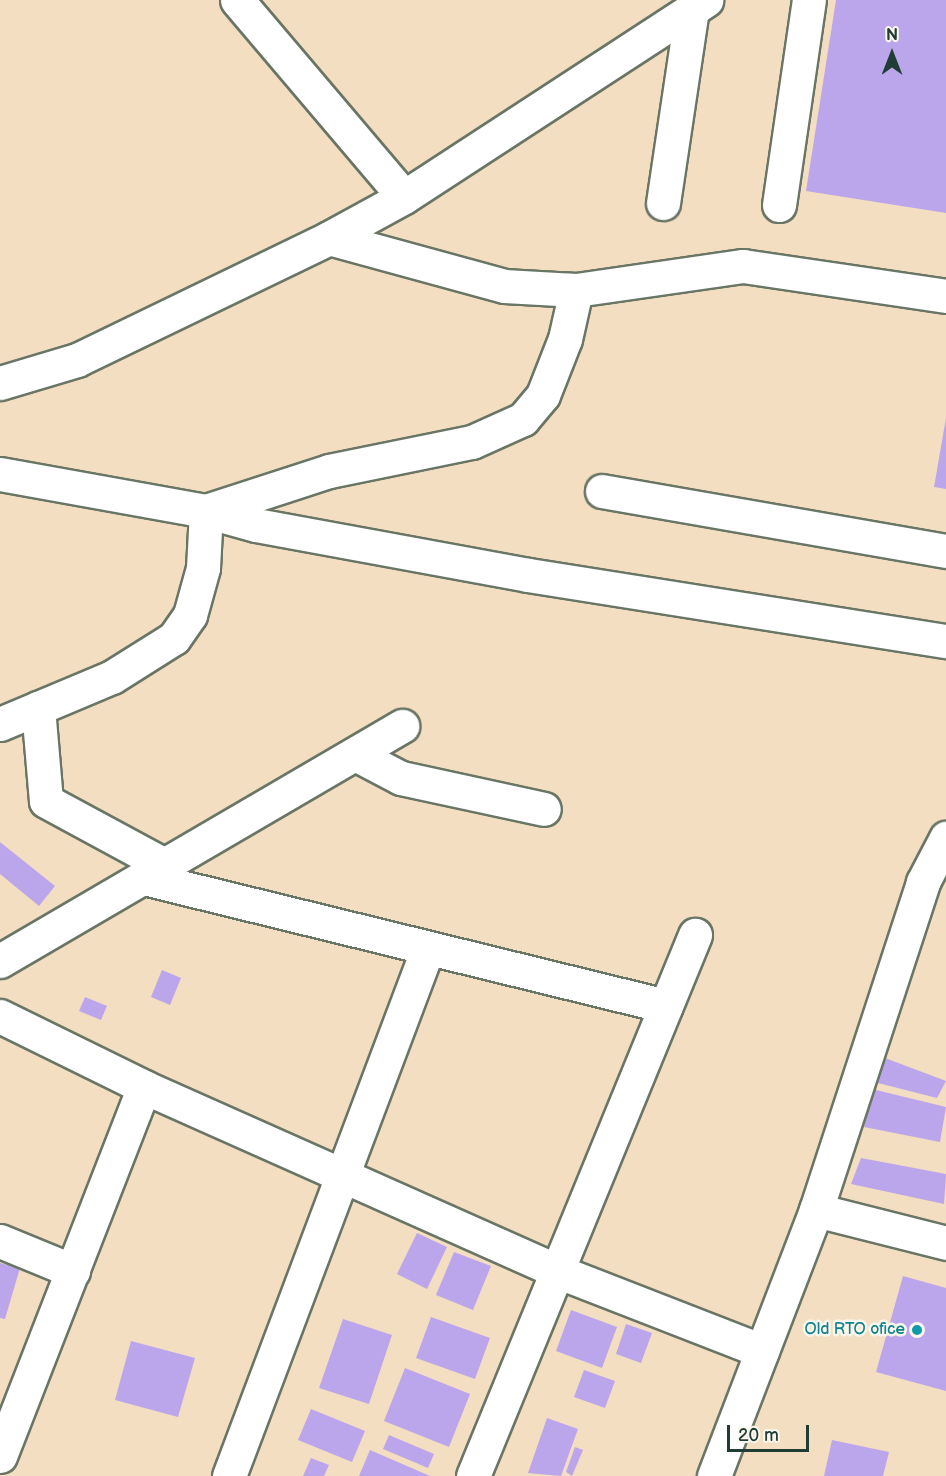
<!DOCTYPE html>
<style>
body{margin:0}
#map{position:relative;width:946px;height:1476px;overflow:hidden;background:#f3dec1;font-family:"Balsamiq Sans",sans-serif}
div>[style]{position:absolute}
.building>*{inset:0;background:#bca6eb}
.roads{filter:drop-shadow(2px 0 #697565) drop-shadow(-2px 0 #697565) drop-shadow(0 2px #697565) drop-shadow(0 -2px #697565)}
.minor>*{height:33px;margin:-16.5px;padding:0 16.5px;transform-origin:16.5px;border-radius:16.5px;background:#fff}
.dots>*{width:16px;height:16px;translate:-50% -50%;box-sizing:border-box;border:3px solid #fbf7ec;border-radius:50%}
span{translate:-50% -50%;white-space:nowrap;text-align:center;line-height:1.15;-webkit-text-stroke:5px #fbf7ec;paint-order:stroke}
.culture-label{font-size:16px;color:#0d838f}
.right{translate:-100% -50%;text-align:right}
.north{position:absolute;left:862px;top:24px;width:60px;height:60px;-webkit-text-stroke:4px #fbf7ec;paint-order:stroke;rotate:0deg;font-size:16px;font-weight:700;line-height:24px;text-align:center;color:#1f3d34}
.north::after{content:'';display:block;margin:auto;width:21px;height:27px;background:#1f3d34;clip-path:polygon(50% 0,100% 100%,50% 72%,0 100%)}
.scale{position:absolute;left:727px;top:1425px;width:82px;height:27px;box-sizing:border-box;border:3px solid #1f3d34;border-top:0;padding-left:8px;font-size:18px;line-height:21px;white-space:nowrap;color:#1f3d34;-webkit-text-stroke:4px #fbf7ec;paint-order:stroke}
</style>
<div id="map">
<div class="building">
<div style="clip-path:polygon(836px 0,946px 0,946px 213px,806px 191px)"></div>
<div style="clip-path:polygon(946px 418px,946px 489px,934px 487px)"></div>
<div style="clip-path:polygon(0 842px,55px 886px,39px 906px,0 874px)"></div>
<div style="clip-path:polygon(162px 970px,181px 978px,170px 1005px,151px 997px)"></div>
<div style="clip-path:polygon(85px 997px,107px 1006px,101px 1020px,79px 1011px)"></div>
<div style="clip-path:polygon(885px 1058px,946px 1081px,937px 1098px,874px 1082px)"></div>
<div style="clip-path:polygon(872px 1089px,946px 1107px,940px 1142px,864px 1127px)"></div>
<div style="clip-path:polygon(861px 1158px,946px 1174px,944px 1204px,851px 1184px)"></div>
<div style="clip-path:polygon(417px 1233px,447px 1247px,427px 1289px,397px 1274px)"></div>
<div style="clip-path:polygon(454px 1252px,491px 1266px,473px 1310px,436px 1295px)"></div>
<div style="clip-path:polygon(0 1263px,20px 1268px,5px 1319px,0 1318px)"></div>
<div style="clip-path:polygon(903px 1276px,946px 1288px,946px 1391px,876px 1372px)"></div>
<div style="clip-path:polygon(571px 1310px,617px 1327px,602px 1368px,556px 1351px)"></div>
<div style="clip-path:polygon(431px 1317px,490px 1338px,475px 1379px,416px 1358px)"></div>
<div style="clip-path:polygon(343px 1319px,392px 1335px,369px 1404px,319px 1388px)"></div>
<div style="clip-path:polygon(626px 1324px,652px 1333px,641px 1363px,616px 1354px)"></div>
<div style="clip-path:polygon(131px 1341px,195px 1358px,178px 1417px,115px 1400px)"></div>
<div style="clip-path:polygon(405px 1368px,470px 1394px,449px 1447px,384px 1421px)"></div>
<div style="clip-path:polygon(584px 1370px,615px 1381px,605px 1408px,574px 1397px)"></div>
<div style="clip-path:polygon(311px 1409px,365px 1431px,352px 1462px,298px 1440px)"></div>
<div style="clip-path:polygon(547px 1418px,578px 1429px,561px 1476px,528px 1473px)"></div>
<div style="clip-path:polygon(389px 1435px,434px 1454px,428px 1468px,383px 1449px)"></div>
<div style="clip-path:polygon(832px 1440px,889px 1452px,883px 1476px,824px 1476px)"></div>
<div style="clip-path:polygon(575px 1447px,583px 1450px,572px 1476px,566px 1472px)"></div>
<div style="clip-path:polygon(370px 1450px,430px 1476px,359px 1476px)"></div>
<div style="clip-path:polygon(311px 1458px,329px 1465px,324px 1476px,303px 1476px)"></div>
</div>
<div class="roads">
<div class="minor">
<div style="left:237px;top:0;width:258px;rotate:49.7deg"></div>
<div style="left:663px;top:203px;width:195px;rotate:-81.5deg"></div>
<div style="left:779px;top:205px;width:207px;rotate:-81.7deg"></div>
<div style="left:329px;top:238px;width:85px;rotate:-28.7deg"></div>
<div style="left:404px;top:197px;width:361px;rotate:-33.1deg"></div>
<div style="left:0;top:383px;width:80px;rotate:-16.6deg"></div>
<div style="left:77px;top:360px;width:280px;rotate:-25.8deg"></div>
<div style="left:329px;top:238px;width:181px;rotate:15.3deg"></div>
<div style="left:504px;top:286px;width:72px;rotate:3.2deg"></div>
<div style="left:576px;top:290px;width:169px;rotate:-8.2deg"></div>
<div style="left:743px;top:266px;width:205px;rotate:8.4deg"></div>
<div style="left:0;top:474px;width:209px;rotate:10.2deg"></div>
<div style="left:206px;top:511px;width:129px;rotate:-18deg"></div>
<div style="left:329px;top:471px;width:146px;rotate:-11.5deg"></div>
<div style="left:472px;top:442px;width:56px;rotate:-24.3deg"></div>
<div style="left:523px;top:419px;width:31px;rotate:-50deg"></div>
<div style="left:543px;top:395px;width:60px;rotate:-68.6deg"></div>
<div style="left:565px;top:339px;width:50px;rotate:-77.3deg"></div>
<div style="left:602px;top:491px;width:349px;rotate:9.9deg"></div>
<div style="left:38px;top:708px;width:93px;rotate:85.1deg"></div>
<div style="left:46px;top:801px;width:139px;rotate:28.4deg"></div>
<div style="left:0;top:724px;width:121px;rotate:-22.8deg"></div>
<div style="left:112px;top:677px;width:73px;rotate:-32.2deg"></div>
<div style="left:174px;top:638px;width:28px;rotate:-55deg"></div>
<div style="left:190px;top:615px;width:49px;rotate:-74.5deg"></div>
<div style="left:203px;top:568px;width:57px;rotate:-87deg"></div>
<div style="left:206px;top:511px;width:52px;rotate:15.6deg"></div>
<div style="left:256px;top:525px;width:277px;rotate:10.4deg"></div>
<div style="left:528px;top:575px;width:423px;rotate:9deg"></div>
<div style="left:355px;top:754px;width:52px;rotate:27.6deg"></div>
<div style="left:401px;top:778px;width:146px;rotate:12.2deg"></div>
<div style="left:148px;top:879px;width:533px;rotate:13.78deg"></div>
<div style="left:0;top:961px;width:466px;rotate:-30.3deg"></div>
<div style="left:0;top:1016px;width:161px;rotate:26.2deg"></div>
<div style="left:144px;top:1087px;width:452px;rotate:24deg"></div>
<div style="left:557px;top:1271px;width:220px;rotate:21.3deg"></div>
<div style="left:816px;top:1210px;width:134px;rotate:14.2deg"></div>
<div style="left:0;top:1241px;width:79px;rotate:22.3deg"></div>
<div style="left:0;top:1456px;width:396px;rotate:-68.7deg"></div>
<div style="left:229px;top:1476px;width:564px;rotate:-69.35deg"></div>
<div style="left:473px;top:1476px;width:585px;rotate:-67.69deg"></div>
<div style="left:714px;top:1476px;width:285px;rotate:-69deg"></div>
<div style="left:816px;top:1210px;width:345px;rotate:-71.9deg"></div>
<div style="left:923px;top:882px;width:50px;rotate:-62.4deg"></div>
</div>
</div>
<div class="dots">
<div style="left:917px;top:1330px;background:#0f9aa8"></div>
</div>
<div class="culture-label">
<span class="right" style="left:905px;top:1330px">Old RTO ofice</span>
</div>
<div class="north">N</div>
<div class="scale">20 m</div>
</div>
